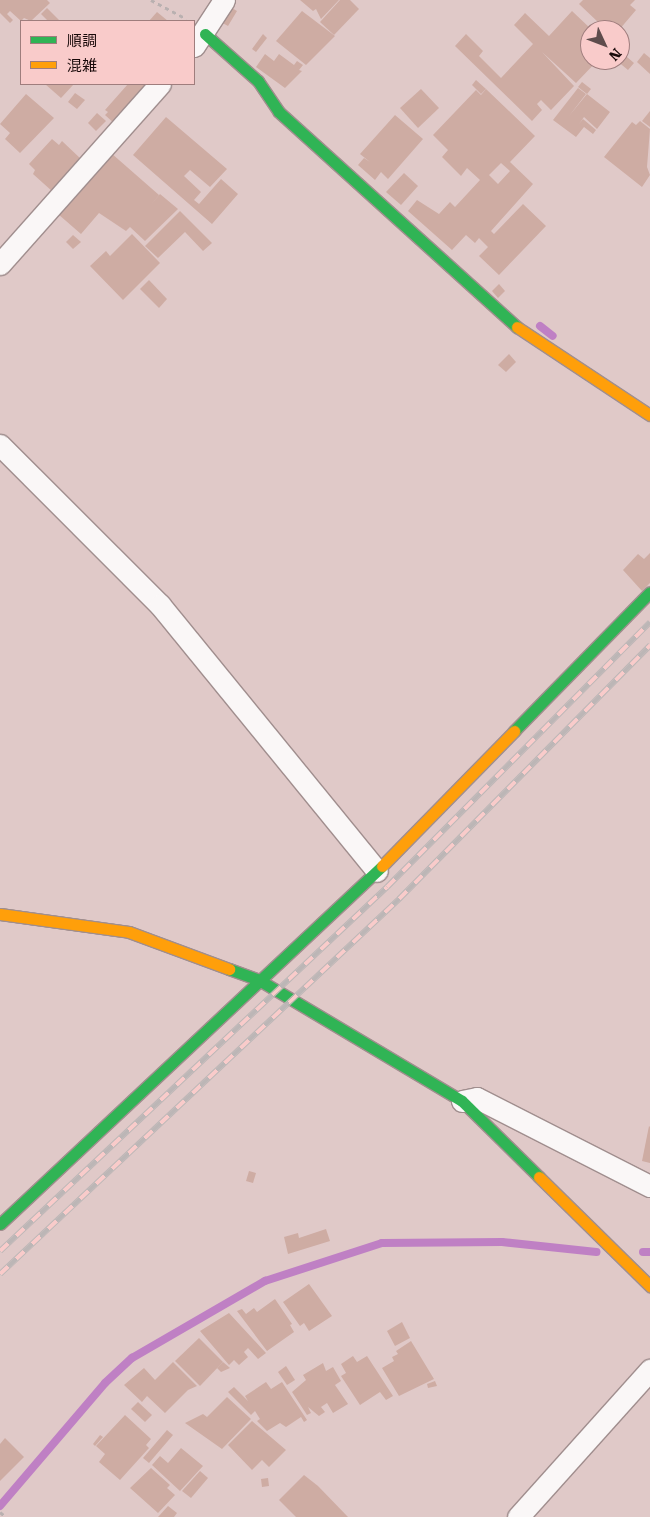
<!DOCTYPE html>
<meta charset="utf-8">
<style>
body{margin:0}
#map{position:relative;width:650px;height:1517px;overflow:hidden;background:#e0c9c8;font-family:"Roboto Serif","Noto Sans JP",serif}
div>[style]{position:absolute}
.stream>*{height:8px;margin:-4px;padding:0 4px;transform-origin:4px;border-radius:4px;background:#bf80c4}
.building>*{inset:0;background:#ceaca3}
.path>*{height:3px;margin-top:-1.5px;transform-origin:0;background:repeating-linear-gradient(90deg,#b9b0b0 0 4px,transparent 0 8px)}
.roads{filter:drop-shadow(1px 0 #a08e8e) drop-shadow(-1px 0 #a08e8e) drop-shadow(0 1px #a08e8e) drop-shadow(0 -1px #a08e8e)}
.street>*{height:21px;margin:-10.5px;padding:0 10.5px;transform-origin:10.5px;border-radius:10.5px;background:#faf7f7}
.fast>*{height:11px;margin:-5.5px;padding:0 5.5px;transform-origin:5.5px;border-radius:5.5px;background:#30b455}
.slow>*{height:11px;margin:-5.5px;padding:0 5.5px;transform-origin:5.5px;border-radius:5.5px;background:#ff9f0a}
.rail>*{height:5.5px;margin-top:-2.75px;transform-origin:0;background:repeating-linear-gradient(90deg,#f9cbca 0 11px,#bcb6b6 0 22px);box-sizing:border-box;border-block:1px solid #bcb6b6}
span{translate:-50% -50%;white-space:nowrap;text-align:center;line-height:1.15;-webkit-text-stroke:5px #f9cbca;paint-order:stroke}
.legend{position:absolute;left:20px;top:20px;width:175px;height:65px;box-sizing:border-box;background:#f9cbca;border:1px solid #9f7d7d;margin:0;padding:6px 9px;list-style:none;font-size:15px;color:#180909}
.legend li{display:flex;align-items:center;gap:10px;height:25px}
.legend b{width:25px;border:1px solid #9f7d7d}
.north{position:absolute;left:580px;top:20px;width:50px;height:50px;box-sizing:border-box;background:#f9cbca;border:1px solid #9f7d7d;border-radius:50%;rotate:133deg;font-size:14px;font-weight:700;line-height:20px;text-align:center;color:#180909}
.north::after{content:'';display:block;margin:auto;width:18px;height:22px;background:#5e4c4c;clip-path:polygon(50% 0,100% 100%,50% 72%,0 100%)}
</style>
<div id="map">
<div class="stream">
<div style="left:540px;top:326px;width:16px;rotate:38deg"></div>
<div style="left:643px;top:1252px;width:7px"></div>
<div style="left:0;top:1506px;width:162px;rotate:-49.5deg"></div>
<div style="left:105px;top:1383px;width:37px;rotate:-43deg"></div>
<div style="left:132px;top:1358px;width:154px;rotate:-30.1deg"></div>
<div style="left:265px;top:1281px;width:123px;rotate:-18deg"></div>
<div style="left:382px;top:1243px;width:120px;rotate:-0.5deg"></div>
<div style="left:502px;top:1242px;width:95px;rotate:6.1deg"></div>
</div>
<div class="building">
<div style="clip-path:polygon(0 0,47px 0,50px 3px,31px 21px,24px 18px,21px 21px,10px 11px,7px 14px,13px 20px,10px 23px,0 13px)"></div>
<div style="clip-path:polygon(300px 0,339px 0,321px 19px,316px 9px,313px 11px)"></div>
<div style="clip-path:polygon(340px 0,350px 0,359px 9px,334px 35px,320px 22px)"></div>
<div style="clip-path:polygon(583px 0,635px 0,630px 5px,636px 10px,619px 30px,598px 30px,595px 27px,599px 23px,579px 4px)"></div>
<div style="clip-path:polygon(230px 7px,237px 11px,228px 26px,221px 22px)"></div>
<div style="clip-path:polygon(47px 8px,60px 21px,48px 21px,41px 14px)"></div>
<div style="clip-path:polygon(302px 11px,335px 36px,306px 65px,276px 41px)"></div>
<div style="clip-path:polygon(572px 11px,592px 30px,590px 60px,598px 60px,576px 83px,542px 52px,574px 86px,551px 110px,541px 100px,537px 104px,542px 110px,532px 121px,455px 46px,466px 34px,483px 51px,479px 56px,501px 78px,533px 44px,514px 25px,525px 13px,549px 36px)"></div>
<div style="clip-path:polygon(157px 12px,168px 21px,149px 21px)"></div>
<div style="clip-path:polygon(263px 34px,267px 38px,256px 52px,252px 49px)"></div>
<div style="clip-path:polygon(620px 51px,634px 63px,628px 70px,616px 60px,620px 60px)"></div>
<div style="clip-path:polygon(644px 53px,650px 58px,650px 74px,637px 62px)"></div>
<div style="clip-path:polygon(265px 54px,274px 61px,279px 54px,294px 65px,297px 61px,303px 65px,299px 70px,302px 71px,285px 88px,256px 67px)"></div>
<div style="clip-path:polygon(476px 80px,486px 89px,481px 94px,472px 85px)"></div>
<div style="clip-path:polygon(582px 82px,591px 89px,587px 94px,578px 87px)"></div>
<div style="clip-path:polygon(45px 84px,74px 84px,61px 98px)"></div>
<div style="clip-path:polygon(128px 84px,149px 84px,116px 125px,105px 115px,108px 112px,105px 110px)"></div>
<div style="clip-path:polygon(578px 88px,586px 94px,569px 116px,587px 94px,610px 112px,597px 129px,584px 117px,579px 124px,583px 119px,596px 130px,593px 134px,584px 127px,576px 137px,553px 120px)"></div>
<div style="clip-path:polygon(421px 89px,439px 108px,418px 128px,400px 108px)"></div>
<div style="clip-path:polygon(evenodd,486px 89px,535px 136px,510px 162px,533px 184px,491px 231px,494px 234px,523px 204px,546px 226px,499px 275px,479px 256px,488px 247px,479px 238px,475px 243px,466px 235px,452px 250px,408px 211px,417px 200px,439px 214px,450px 202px,455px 207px,480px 180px,467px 168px,461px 176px,442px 157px,448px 150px,433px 135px,476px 90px,481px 95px,486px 89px,501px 163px,510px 171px,498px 184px,489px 175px,501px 163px)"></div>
<div style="clip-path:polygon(75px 93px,85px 100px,77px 109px,68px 102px)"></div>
<div style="clip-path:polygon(26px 94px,54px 118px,20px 153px,5px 139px,10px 133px,0 124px)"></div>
<div style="clip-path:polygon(650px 111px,650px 127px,642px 121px)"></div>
<div style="clip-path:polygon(97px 113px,106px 121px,96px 131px,88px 123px)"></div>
<div style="clip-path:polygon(395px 115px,423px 139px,388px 179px,381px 172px,375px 180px,358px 165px,364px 158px,370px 162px,360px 154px)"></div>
<div style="clip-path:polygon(166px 117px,227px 169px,210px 187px,190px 170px,184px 176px,201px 192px,194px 200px,199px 204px,221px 179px,238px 194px,212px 224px,133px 155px)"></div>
<div style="clip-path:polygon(640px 121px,650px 129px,647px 167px,650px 175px,642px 187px,604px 157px,632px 122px,636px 125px)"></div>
<div style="clip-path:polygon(52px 139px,59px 145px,62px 141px,82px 160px,53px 192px,33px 174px,35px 170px,29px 164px)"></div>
<div style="clip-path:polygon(111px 153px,159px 195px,150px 206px,160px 194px,178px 209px,145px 241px,130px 227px,126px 231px,99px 213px,81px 234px,58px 214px)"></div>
<div style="clip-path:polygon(404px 173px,418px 186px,401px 205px,386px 192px)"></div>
<div style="clip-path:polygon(180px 211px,212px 243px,203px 251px,185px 232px,158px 258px,145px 246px)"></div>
<div style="clip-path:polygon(132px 234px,160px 263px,123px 300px,90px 266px,106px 251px,110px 256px)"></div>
<div style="clip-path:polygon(73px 235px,81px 242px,73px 249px,66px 242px)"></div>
<div style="clip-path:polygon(149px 280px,167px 299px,159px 308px,140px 289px)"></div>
<div style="clip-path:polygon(499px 284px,505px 291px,498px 298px,492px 291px)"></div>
<div style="clip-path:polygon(509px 354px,516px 362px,506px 372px,498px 365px)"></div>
<div style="clip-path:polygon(650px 553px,650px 583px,642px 591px,623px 570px,638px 554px,644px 559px)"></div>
<div style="clip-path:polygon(649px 1126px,650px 1127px,650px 1163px,642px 1161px)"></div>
<div style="clip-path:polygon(249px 1171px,256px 1173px,253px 1183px,246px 1181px)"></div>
<div style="clip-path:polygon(326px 1229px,330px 1241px,288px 1254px,284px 1237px,298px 1233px,299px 1238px)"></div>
<div style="clip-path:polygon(309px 1284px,332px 1316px,309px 1331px,304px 1323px,300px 1326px,283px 1302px)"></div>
<div style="clip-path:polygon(275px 1299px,292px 1324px,290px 1325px,294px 1332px,267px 1351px,237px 1311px,242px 1309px,246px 1314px,254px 1308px,257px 1312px)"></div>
<div style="clip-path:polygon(229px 1313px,266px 1353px,258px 1359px,248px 1348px,244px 1352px,248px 1357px,239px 1365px,234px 1360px,229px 1365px,200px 1331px)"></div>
<div style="clip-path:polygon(402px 1322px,410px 1338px,395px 1346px,387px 1331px)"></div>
<div style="clip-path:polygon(199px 1338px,223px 1362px,200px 1386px,175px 1361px)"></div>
<div style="clip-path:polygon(411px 1341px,434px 1379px,399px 1396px,382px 1368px,394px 1361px,392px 1357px,398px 1354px,396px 1351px)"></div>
<div style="clip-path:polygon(353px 1356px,357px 1362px,367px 1356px,393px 1396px,386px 1400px,380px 1392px,360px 1405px,341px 1376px,346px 1373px,341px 1364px)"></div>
<div style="clip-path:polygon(173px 1362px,197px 1386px,188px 1390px,165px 1413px,147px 1396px,142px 1402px,124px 1385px,144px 1368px,155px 1380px)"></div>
<div style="clip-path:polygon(223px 1362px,230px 1368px,221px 1372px,217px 1368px)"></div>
<div style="clip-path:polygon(323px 1363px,326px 1371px,333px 1367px,341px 1381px,335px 1385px,348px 1404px,333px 1413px,327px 1403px,321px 1407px,325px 1412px,319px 1416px,308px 1407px,311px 1413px,307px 1415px,292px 1392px,306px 1380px,303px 1375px)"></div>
<div style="clip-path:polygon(286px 1366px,295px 1380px,287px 1385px,278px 1372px)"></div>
<div style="clip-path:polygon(435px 1381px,437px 1386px,428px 1388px,427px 1384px)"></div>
<div style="clip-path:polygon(266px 1382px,271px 1389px,282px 1382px,307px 1420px,304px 1422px,301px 1417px,286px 1427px,280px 1423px,267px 1431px,257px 1421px,260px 1419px,255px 1411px,251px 1415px,228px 1392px,234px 1387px,248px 1401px,245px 1396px)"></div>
<div style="clip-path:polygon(227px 1397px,251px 1419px,222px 1449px,185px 1423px,203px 1414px,207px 1417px)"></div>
<div style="clip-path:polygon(138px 1402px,152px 1415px,145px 1422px,131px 1409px)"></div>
<div style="clip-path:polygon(125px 1415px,151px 1439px,146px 1445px,149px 1448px,120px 1480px,99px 1462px,105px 1454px,96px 1446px)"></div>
<div style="clip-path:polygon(252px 1421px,286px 1450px,269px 1467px,262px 1460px,252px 1470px,228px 1445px)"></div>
<div style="clip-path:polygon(167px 1430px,173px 1435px,149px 1463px,143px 1458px)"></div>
<div style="clip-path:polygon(100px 1435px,103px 1437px,95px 1446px,93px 1444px)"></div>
<div style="clip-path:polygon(5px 1438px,24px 1457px,0 1481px,0 1444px)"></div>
<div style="clip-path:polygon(181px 1448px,203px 1466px,180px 1491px,152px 1465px,160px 1456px,168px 1463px)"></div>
<div style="clip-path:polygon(151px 1468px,170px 1485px,167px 1488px,175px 1495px,158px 1513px,130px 1488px)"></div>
<div style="clip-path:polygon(200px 1471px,208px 1478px,191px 1498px,182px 1491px)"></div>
<div style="clip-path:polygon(304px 1475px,318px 1486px,348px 1517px,296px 1517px,279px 1500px)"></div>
<div style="clip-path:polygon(268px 1478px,269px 1486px,262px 1487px,261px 1479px)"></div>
<div style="clip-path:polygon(168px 1506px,177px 1513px,174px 1517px,158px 1517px)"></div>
</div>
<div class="path">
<div style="left:151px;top:0;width:40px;rotate:28deg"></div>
<div style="left:0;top:1512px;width:8px;rotate:40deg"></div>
</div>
<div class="roads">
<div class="street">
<div style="left:194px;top:46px;width:55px;rotate:-56.9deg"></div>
<div style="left:0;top:264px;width:241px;rotate:-48.4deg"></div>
<div style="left:0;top:445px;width:226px;rotate:45deg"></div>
<div style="left:160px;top:605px;width:343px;rotate:50.8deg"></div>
<div style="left:462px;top:1101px;width:15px;rotate:-11deg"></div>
<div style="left:477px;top:1098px;width:194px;rotate:27deg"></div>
<div style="left:518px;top:1517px;width:198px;rotate:-48.1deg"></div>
</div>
<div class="fast">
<div style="left:205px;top:34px;width:71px;rotate:41.6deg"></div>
<div style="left:258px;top:81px;width:37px;rotate:56deg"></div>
<div style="left:279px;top:112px;width:321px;rotate:42.1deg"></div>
<div style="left:514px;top:731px;width:194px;rotate:-45.6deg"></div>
<div style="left:229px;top:969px;width:32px;rotate:20deg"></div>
<div style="left:259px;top:980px;width:236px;rotate:30.8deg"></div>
<div style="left:462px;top:1101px;width:108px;rotate:44.6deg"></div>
<div style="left:0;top:1224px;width:524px;rotate:-43.14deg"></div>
</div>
<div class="slow">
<div style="left:517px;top:327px;width:159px;rotate:33.5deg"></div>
<div style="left:382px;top:866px;width:189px;rotate:-45.6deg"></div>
<div style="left:0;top:914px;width:130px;rotate:7.9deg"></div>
<div style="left:129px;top:932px;width:107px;rotate:20.3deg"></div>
<div style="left:539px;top:1177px;width:156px;rotate:44.5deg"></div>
</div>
</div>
<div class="rail">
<div style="left:0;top:1251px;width:531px;rotate:-43.25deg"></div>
<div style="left:387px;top:887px;width:373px;rotate:-45.2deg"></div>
<div style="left:0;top:1274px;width:548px;rotate:-43.22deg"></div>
<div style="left:399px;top:899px;width:357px;rotate:-45.3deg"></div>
</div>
<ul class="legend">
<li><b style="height:6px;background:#30b455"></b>順調</li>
<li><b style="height:6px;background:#ff9f0a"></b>混雑</li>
</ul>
<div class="north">N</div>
</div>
